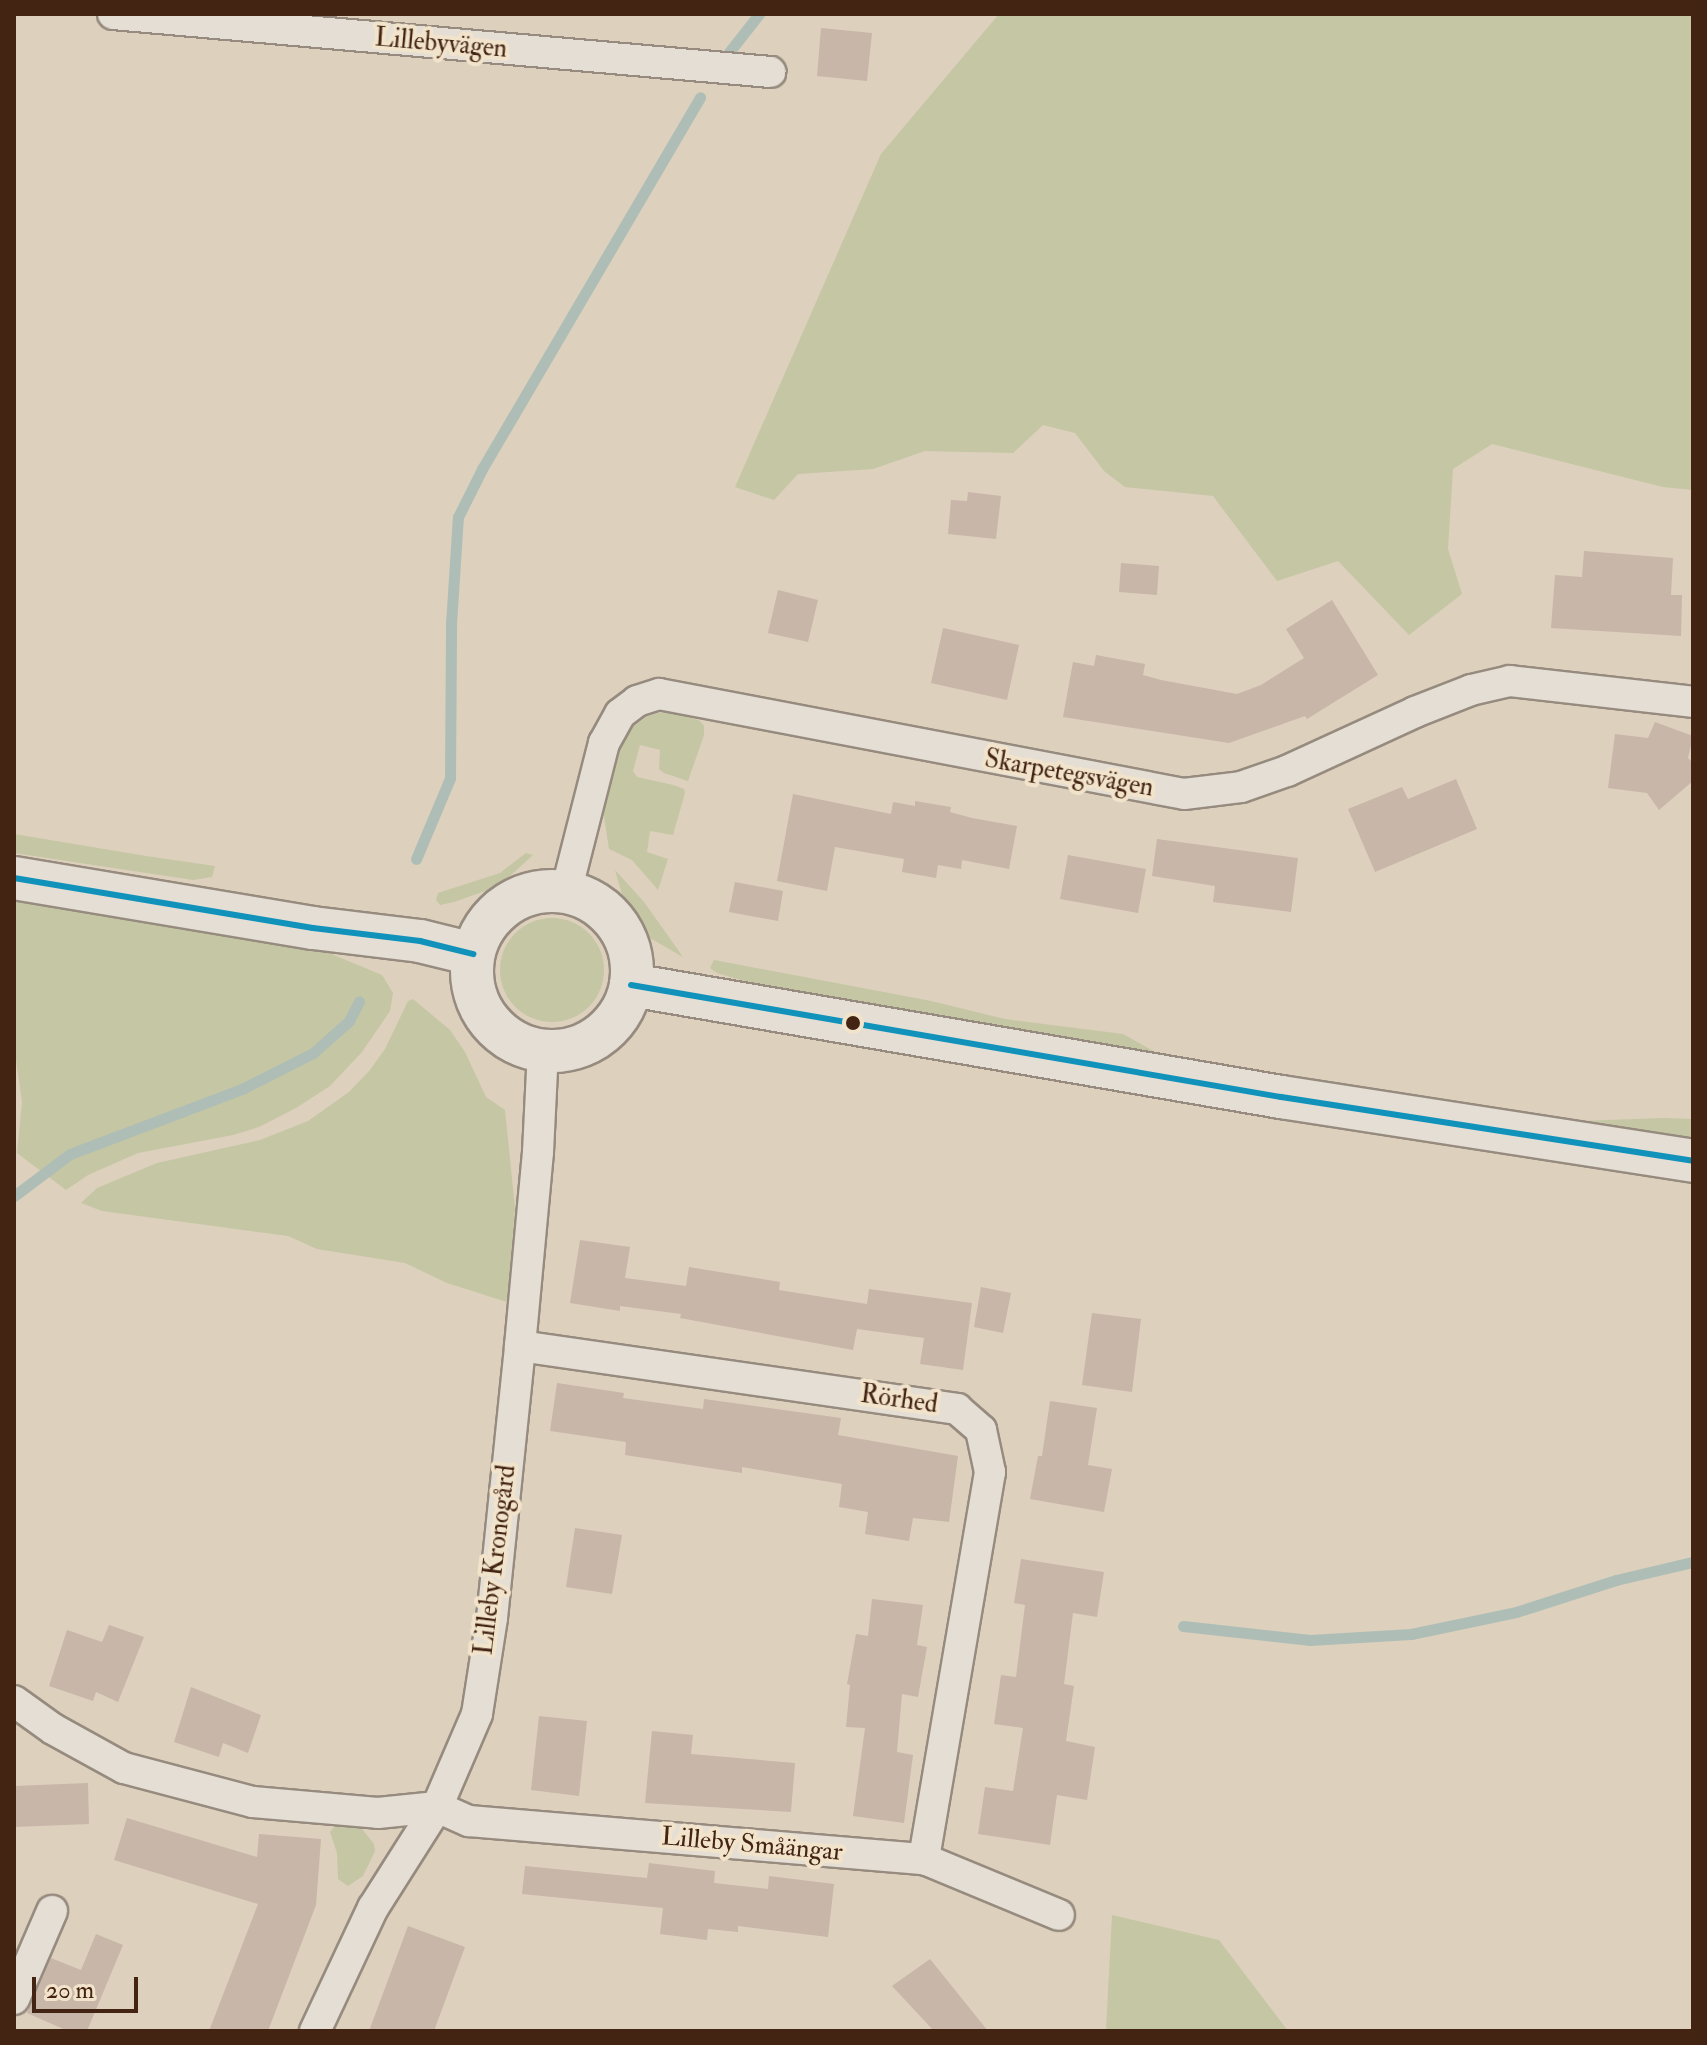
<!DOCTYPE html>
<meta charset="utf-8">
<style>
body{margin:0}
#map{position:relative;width:1707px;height:2045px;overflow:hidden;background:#ddd0bd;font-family:"IM FELL Double Pica",serif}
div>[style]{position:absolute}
.green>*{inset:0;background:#c4c6a4}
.round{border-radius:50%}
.stream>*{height:11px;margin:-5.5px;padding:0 5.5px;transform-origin:5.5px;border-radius:5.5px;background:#aebeb6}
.building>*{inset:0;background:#c8b6a9}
.roads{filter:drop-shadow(2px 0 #968b7e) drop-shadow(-2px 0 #968b7e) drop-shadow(0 2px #968b7e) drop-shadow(0 -2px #968b7e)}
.street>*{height:30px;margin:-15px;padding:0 15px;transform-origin:15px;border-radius:15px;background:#e4ded4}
.secondary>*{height:42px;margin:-21px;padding:0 21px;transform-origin:21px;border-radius:21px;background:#e4ded4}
.secondary>.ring{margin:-21px;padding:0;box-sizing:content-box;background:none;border:42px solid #e4ded4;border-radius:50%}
.bus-1>*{height:6px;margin:-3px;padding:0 3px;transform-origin:3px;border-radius:3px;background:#1192ba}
.dots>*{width:22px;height:22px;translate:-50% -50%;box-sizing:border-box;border:4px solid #f2e3cb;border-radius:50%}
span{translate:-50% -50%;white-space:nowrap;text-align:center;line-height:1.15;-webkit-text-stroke:8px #f2e3cb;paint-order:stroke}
.street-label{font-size:26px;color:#432413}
.frame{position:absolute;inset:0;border:16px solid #432413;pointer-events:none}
.scale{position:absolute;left:32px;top:1977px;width:106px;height:36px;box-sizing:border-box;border:4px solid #432413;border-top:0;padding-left:10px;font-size:24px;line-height:28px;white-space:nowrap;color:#432413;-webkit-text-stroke:6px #f2e3cb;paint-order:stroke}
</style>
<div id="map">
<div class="green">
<div style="clip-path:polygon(999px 14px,1693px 14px,1693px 490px,1663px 487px,1492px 444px,1453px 469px,1448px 549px,1462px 594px,1409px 635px,1338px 561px,1277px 581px,1213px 496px,1125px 487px,1104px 471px,1075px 433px,1043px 425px,1013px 453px,925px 451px,873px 469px,798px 474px,774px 500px,735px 487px,881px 154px)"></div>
<div style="clip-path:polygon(670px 710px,700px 721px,704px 726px,704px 735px,688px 781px,664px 773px,659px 769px,660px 750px,640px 745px,633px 771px,637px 777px,673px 785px,684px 789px,685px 793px,673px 835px,650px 831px,647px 852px,668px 859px,658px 890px,632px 860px,609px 849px,603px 810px,611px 758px,626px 732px,648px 716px)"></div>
<div style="clip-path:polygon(14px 834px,146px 856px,215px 866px,212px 877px,193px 880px,14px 853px)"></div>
<div style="clip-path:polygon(526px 853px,533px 855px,499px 886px,454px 902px,440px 905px,436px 900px,438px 893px,500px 873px)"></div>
<div style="clip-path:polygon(615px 870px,644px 902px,683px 957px,643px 934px,624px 901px)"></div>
<div style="clip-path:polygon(14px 895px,312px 946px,382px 975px,393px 993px,390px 1011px,362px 1052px,330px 1086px,296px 1108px,259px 1127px,233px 1135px,138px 1153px,88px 1175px,66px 1190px,17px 1153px,22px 1102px,14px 1045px)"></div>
<div class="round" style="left:500px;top:918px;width:104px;height:104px"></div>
<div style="clip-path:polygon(714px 960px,931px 1001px,1005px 1019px,1123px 1034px,1164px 1057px,788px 994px,717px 973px,710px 968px)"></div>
<div style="clip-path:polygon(413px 999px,450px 1030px,465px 1052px,486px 1097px,505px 1110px,515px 1208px,507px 1302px,447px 1283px,405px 1263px,317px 1249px,288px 1236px,102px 1211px,81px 1203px,97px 1188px,157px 1163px,260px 1140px,308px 1121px,349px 1092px,370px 1070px,385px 1049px,408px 1001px)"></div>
<div style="clip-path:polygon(1663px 1118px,1693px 1119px,1693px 1142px,1578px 1126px,1580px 1121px)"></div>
<div style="clip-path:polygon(336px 1825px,362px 1829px,374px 1844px,375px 1851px,363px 1876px,348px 1886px,338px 1879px,337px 1853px,330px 1832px)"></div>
<div style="clip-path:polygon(1112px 1915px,1219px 1940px,1288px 2031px,1106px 2031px)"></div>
</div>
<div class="stream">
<div style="left:719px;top:65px;width:65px;rotate:-51.9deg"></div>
<div style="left:416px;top:859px;width:88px;rotate:-67.2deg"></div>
<div style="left:450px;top:778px;width:154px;rotate:-89.6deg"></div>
<div style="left:451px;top:624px;width:107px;rotate:-86.3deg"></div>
<div style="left:458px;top:517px;width:54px;rotate:-63.4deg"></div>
<div style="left:482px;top:469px;width:431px;rotate:-59.6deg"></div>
<div style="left:14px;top:1196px;width:70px;rotate:-36.9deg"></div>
<div style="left:70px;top:1154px;width:184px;rotate:-20.7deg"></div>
<div style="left:242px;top:1089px;width:80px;rotate:-26.9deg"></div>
<div style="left:313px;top:1053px;width:48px;rotate:-41.6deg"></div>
<div style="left:349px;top:1021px;width:22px;rotate:-63deg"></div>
<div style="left:1183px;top:1626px;width:128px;rotate:6.3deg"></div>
<div style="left:1310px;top:1640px;width:101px;rotate:-3.4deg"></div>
<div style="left:1411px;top:1634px;width:107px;rotate:-11.8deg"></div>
<div style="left:1516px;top:1612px;width:105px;rotate:-17.7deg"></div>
<div style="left:1616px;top:1580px;width:79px;rotate:-13.2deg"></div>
</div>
<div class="building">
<div style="clip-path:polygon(821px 28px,872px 33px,867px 81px,817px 76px)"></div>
<div style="clip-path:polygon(968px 492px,1001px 496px,996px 539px,948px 534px,951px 500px,967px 501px)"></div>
<div style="clip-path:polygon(1584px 551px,1673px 558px,1671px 595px,1682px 595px,1681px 636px,1551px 628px,1555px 575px,1582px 577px)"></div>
<div style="clip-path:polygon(1121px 563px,1159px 566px,1157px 595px,1119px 592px)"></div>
<div style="clip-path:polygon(778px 590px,818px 600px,808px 642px,768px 633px)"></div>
<div style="clip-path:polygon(1332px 600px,1378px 675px,1307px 719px,1305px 716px,1229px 743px,1063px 717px,1073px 662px,1094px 666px,1096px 655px,1145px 664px,1143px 675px,1161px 680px,1237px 694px,1261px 685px,1304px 658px,1286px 629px)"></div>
<div style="clip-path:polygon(943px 628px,1019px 645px,1007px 700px,931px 683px)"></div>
<div style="clip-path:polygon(1655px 722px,1693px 736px,1688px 758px,1693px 763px,1693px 781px,1659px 810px,1647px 793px,1608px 788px,1615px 734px,1648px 738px)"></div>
<div style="clip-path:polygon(1456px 779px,1477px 829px,1375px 872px,1348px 809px,1402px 787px,1408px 799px)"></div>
<div style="clip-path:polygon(793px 794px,891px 814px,893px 802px,915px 806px,915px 801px,951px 807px,950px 812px,972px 818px,1017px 826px,1009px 869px,962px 860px,961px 869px,938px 865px,936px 878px,902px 872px,904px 859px,835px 847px,827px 891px,777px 881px)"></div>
<div style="clip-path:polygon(1157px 839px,1298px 858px,1291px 912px,1213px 902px,1215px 886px,1152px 876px)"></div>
<div style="clip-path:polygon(1068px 855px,1146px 869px,1138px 913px,1060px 899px)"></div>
<div style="clip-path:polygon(735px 882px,783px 891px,778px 921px,729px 912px)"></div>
<div style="clip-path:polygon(580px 1240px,630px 1247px,625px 1278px,686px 1286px,689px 1267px,780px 1282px,779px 1290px,867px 1304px,869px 1289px,972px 1303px,963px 1370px,920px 1364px,924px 1338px,857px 1329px,853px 1350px,680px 1318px,681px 1314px,620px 1306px,620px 1311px,570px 1303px)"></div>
<div style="clip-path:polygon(981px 1287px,1011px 1293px,1003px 1333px,974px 1327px)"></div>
<div style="clip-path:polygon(1092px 1313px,1141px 1319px,1132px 1392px,1082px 1385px)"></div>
<div style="clip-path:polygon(557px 1383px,624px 1393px,623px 1398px,703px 1409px,704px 1399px,841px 1418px,838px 1435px,958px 1456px,949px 1522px,913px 1518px,909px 1541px,865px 1534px,868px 1512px,839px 1507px,842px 1484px,742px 1467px,742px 1473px,625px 1455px,626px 1442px,550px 1431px)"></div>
<div style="clip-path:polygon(1050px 1401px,1097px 1408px,1088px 1465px,1112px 1469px,1104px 1512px,1030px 1499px,1038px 1456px,1042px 1456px)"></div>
<div style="clip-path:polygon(575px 1528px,622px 1535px,612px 1594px,566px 1587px)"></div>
<div style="clip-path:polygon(1021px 1559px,1104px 1572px,1097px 1617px,1073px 1613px,1064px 1684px,1074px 1686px,1066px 1741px,1095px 1747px,1087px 1800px,1057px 1795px,1050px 1845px,978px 1834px,985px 1787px,1013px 1791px,1023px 1728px,994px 1724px,1001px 1675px,1016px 1677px,1025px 1605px,1014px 1603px)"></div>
<div style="clip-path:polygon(872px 1599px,923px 1605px,917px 1645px,927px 1647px,918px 1697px,902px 1694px,897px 1752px,913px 1755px,904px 1823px,853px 1816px,865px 1728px,846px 1727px,850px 1685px,847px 1684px,856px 1634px,868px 1636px)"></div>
<div style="clip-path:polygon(109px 1625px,144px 1637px,118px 1702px,96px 1692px,93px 1701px,49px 1686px,67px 1630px,102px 1642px)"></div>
<div style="clip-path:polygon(191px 1687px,261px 1715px,248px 1753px,223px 1743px,219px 1757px,174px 1742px)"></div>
<div style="clip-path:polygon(539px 1716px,587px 1721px,579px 1796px,531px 1790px)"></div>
<div style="clip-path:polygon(652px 1731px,693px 1735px,691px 1754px,795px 1763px,791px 1812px,645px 1803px)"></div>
<div style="clip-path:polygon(88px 1783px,89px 1824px,14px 1827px,14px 1786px)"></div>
<div style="clip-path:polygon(127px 1818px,257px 1857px,259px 1834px,321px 1839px,316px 1905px,268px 2031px,209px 2031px,258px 1904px,114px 1860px)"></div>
<div style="clip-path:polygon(649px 1863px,715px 1871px,714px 1883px,768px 1889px,769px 1876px,834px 1884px,828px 1937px,738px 1926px,738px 1932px,708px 1929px,707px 1940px,660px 1934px,663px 1908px,522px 1894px,525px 1866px,647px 1878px)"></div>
<div style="clip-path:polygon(408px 1926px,465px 1947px,434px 2031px,369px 2031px)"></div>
<div style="clip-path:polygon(96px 1934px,123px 1945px,87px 2031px,68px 2031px,27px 2013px,51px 1958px,81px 1970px)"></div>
<div style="clip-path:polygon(930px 1959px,988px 2031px,934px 2031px,892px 1986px)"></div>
</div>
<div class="roads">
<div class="street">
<div style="left:113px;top:14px;width:660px;rotate:5.04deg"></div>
<div style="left:566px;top:892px;width:154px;rotate:-75.7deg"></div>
<div style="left:604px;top:743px;width:33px;rotate:-61deg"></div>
<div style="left:620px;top:714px;width:21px;rotate:-37deg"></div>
<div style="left:637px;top:701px;width:23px;rotate:-18deg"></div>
<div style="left:659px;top:694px;width:534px;rotate:10.78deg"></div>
<div style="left:1184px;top:794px;width:57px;rotate:-7deg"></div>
<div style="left:1241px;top:787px;width:49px;rotate:-19.2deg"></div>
<div style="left:1287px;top:771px;width:141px;rotate:-24.7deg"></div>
<div style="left:1415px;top:712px;width:60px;rotate:-21.4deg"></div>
<div style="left:1471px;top:690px;width:40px;rotate:-13deg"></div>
<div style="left:1510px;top:681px;width:184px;rotate:6.5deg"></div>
<div style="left:520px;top:1346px;width:442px;rotate:8.2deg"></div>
<div style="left:957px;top:1409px;width:32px;rotate:41deg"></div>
<div style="left:981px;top:1430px;width:43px;rotate:77.9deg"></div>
<div style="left:990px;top:1472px;width:393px;rotate:99.7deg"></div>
<div style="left:14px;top:1701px;width:48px;rotate:35.7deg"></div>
<div style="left:53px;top:1729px;width:81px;rotate:28.8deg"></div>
<div style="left:124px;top:1768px;width:133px;rotate:14.8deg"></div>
<div style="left:253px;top:1802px;width:125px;rotate:5deg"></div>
<div style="left:378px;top:1813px;width:59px;rotate:-5.8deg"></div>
<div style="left:437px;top:1807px;width:35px;rotate:24deg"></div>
<div style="left:469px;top:1821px;width:457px;rotate:4.8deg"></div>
<div style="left:924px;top:1859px;width:146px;rotate:22.5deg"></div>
<div style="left:14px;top:1999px;width:96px;rotate:-66.6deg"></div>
<div style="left:315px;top:2031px;width:136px;rotate:-64.8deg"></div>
<div style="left:373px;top:1908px;width:120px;rotate:-57.6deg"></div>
<div style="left:437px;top:1807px;width:101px;rotate:-66.7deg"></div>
<div style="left:477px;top:1714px;width:97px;rotate:-81.1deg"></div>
<div style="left:492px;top:1618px;width:273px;rotate:-84.1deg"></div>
<div style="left:520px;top:1346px;width:195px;rotate:-84.7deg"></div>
<div style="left:538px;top:1152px;width:101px;rotate:-87.2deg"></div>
</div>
<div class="secondary">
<div style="left:14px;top:878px;width:303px;rotate:9.5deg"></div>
<div style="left:313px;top:928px;width:108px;rotate:6.9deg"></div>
<div style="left:420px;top:941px;width:55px;rotate:13.8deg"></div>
<div class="ring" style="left:472px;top:891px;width:118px;height:118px"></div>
<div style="left:631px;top:985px;width:660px;rotate:9.78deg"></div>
<div style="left:1281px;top:1097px;width:417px;rotate:8.8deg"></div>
</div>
</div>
<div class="bus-1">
<div style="left:14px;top:878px;width:303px;rotate:9.5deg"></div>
<div style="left:313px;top:928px;width:108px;rotate:6.9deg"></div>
<div style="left:420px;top:941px;width:55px;rotate:13.8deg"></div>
<div style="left:631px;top:985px;width:660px;rotate:9.78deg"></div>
<div style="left:1281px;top:1097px;width:417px;rotate:8.8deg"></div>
</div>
<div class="dots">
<div style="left:853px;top:1023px;background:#432413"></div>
</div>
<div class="street-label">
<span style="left:441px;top:44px;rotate:5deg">Lillebyvägen</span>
<span style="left:1069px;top:774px;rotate:10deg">Skarpetegsvägen</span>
<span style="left:899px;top:1400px;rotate:8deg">Rörhed</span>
<span style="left:496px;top:1560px;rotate:-83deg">Lilleby Kronogård</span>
<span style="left:752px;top:1845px;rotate:5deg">Lilleby Småängar</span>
</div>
<div class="frame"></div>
<div class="scale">20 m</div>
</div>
